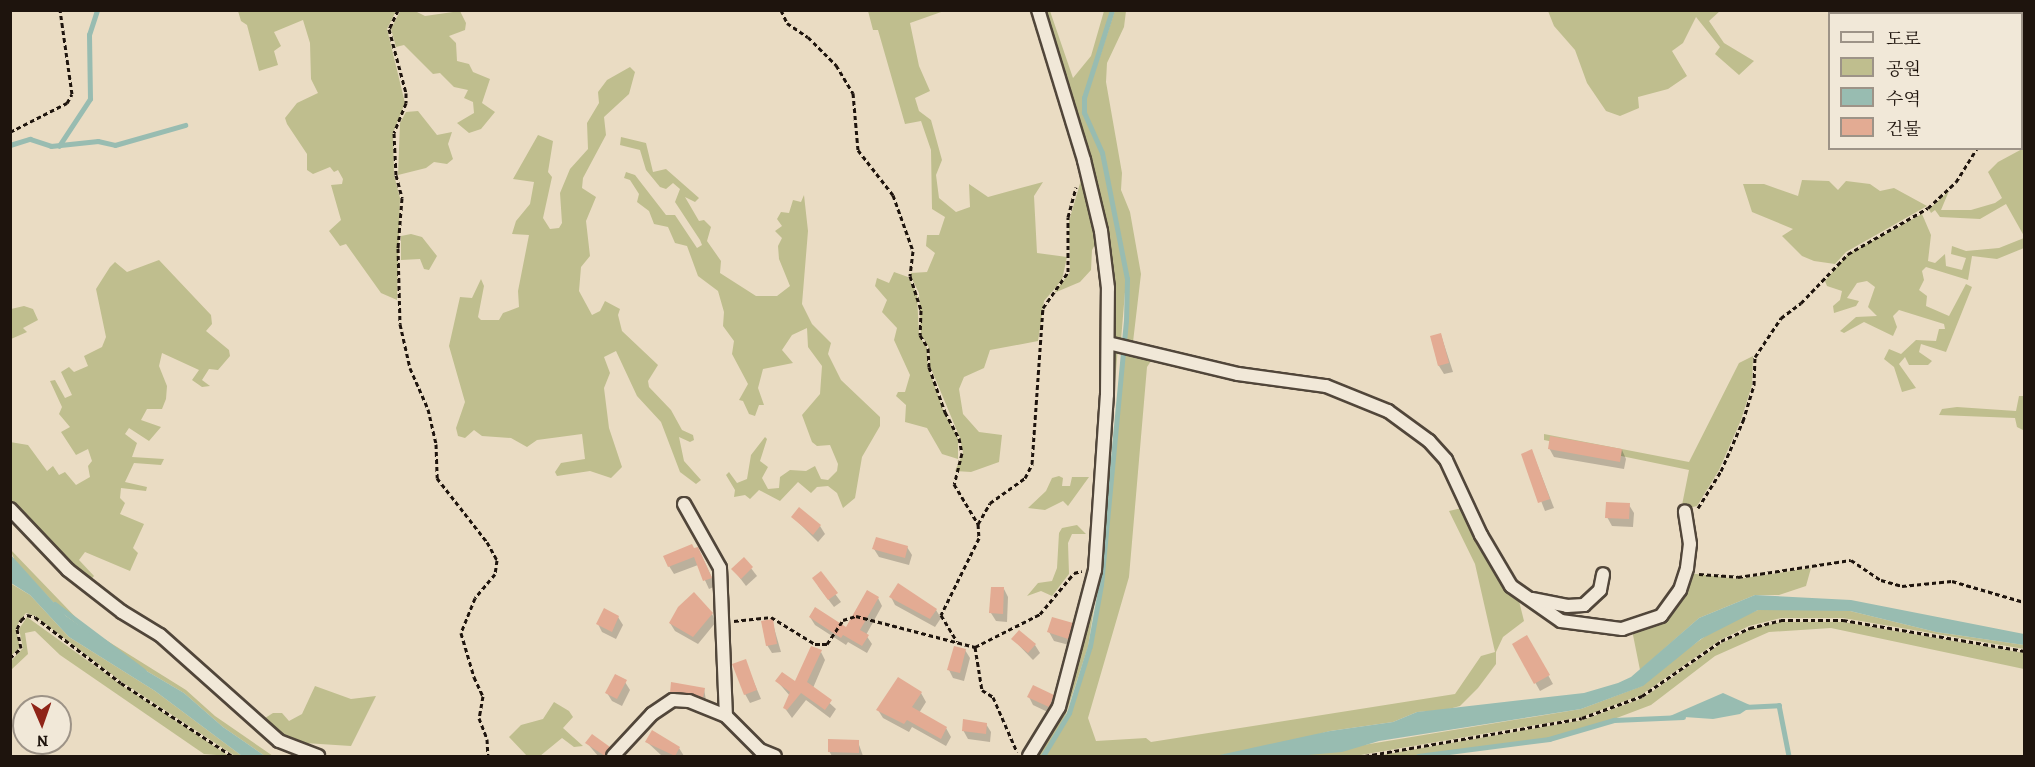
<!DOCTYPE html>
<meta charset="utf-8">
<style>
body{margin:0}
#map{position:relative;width:2035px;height:767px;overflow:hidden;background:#eadcc3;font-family:Alegreya,"Noto Serif KR",serif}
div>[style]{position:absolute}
.green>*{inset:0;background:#bfbe8e}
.water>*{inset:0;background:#98bcb1}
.shadow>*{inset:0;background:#0003}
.stream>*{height:4.5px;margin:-2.25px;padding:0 2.25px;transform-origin:2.25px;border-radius:2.25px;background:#98bcb1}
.building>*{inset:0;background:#e3ab93}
.path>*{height:3px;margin-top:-1.5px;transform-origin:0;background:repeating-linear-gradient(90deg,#1e140d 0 4.5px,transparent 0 7.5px)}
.roads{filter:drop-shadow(2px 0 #51463a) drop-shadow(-2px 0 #51463a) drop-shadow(0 2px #51463a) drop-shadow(0 -2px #51463a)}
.minor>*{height:12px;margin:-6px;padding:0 6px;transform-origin:6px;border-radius:6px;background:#f1e8d8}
span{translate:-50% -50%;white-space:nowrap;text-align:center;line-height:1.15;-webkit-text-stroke:5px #f1e8d8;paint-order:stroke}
.frame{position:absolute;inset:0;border:12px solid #1e140d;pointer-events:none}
.legend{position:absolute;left:1828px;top:12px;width:195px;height:138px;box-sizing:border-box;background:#f1e8d8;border:2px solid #9d9387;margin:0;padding:8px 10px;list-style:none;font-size:18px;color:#1e140d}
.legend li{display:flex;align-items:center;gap:12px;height:30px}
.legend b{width:30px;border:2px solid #9d9387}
.north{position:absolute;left:12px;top:695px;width:60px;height:60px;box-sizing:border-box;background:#f1e8d8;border:2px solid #9d9387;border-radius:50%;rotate:178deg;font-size:16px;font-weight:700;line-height:24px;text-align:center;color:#1e140d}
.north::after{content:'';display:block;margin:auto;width:21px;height:27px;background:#8f2418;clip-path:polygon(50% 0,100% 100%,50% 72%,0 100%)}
</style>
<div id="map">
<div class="green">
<div style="clip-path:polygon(1115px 10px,1126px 11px,1124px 27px,1107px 63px,1106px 82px,1122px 173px,1121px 190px,1130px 212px,1141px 274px,1133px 342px,1126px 340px,1129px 279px,1104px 152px,1086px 113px,1086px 99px)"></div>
<div style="clip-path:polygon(238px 11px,396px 11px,387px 29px,405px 103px,393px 133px,394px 175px,400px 198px,397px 300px,381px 293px,346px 244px,340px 246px,329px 231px,341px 220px,331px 185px,342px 184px,343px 179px,338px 170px,334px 172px,330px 167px,313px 174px,307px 170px,307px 154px,287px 124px,285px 118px,297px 103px,318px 93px,311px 79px,310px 43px,303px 20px,274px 32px,281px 46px,274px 51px,278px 65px,259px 71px,247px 25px,241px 21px)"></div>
<div style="clip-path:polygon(400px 11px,415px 11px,425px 16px,460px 11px,466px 23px,465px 30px,449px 36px,456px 43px,457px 61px,469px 64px,473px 72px,490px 79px,482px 103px,495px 112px,481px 129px,469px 133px,457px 123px,474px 113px,473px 102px,464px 98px,468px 90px,454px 87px,440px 73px,433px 74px,404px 45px,396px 47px,391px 29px)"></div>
<div style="clip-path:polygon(868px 11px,944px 11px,910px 23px,919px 66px,930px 91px,915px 98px,919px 111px,931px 120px,942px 160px,936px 175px,939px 198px,956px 212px,970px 207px,969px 184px,988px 197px,1043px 182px,1034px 196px,1037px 253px,1067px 257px,1062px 280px,1044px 301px,1038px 341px,990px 350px,984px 368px,964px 377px,959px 389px,963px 414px,979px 432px,1002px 435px,999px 462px,971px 472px,955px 471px,963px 453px,960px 438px,930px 366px,929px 348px,921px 334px,919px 293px,911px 277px,911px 273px,927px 272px,935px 253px,926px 246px,927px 235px,939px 235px,945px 217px,932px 209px,931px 150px,921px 121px,905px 124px,878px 30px,873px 30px)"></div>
<div style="clip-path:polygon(1042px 11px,1050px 11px,1073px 78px,1091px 56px,1104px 11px,1111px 11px,1082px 107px,1101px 153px,1126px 280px,1121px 340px,1113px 335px,1087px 158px,1068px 84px)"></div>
<div style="clip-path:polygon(1548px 11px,1720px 11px,1709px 21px,1724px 43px,1754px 61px,1739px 75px,1715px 54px,1720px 47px,1696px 17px,1683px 43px,1672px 51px,1687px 76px,1668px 89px,1638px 97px,1639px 108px,1620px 116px,1606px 111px,1587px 83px,1575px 50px,1554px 26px)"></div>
<div style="clip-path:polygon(630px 67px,635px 72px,629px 94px,604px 117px,606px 135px,583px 178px,582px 188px,596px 197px,586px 221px,590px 256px,581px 267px,579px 291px,592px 315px,600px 311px,605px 301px,620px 309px,618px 315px,622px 331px,658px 365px,648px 381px,649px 387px,671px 410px,682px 430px,693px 435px,694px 440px,690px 442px,679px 437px,684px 461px,701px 480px,696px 484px,680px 472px,661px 422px,637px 396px,616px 351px,604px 357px,610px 373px,604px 388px,609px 428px,622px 467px,611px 478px,590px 471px,557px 476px,555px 472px,561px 463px,585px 459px,582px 434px,537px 440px,527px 447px,511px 438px,482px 436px,474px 430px,465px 438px,458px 436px,456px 428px,465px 402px,449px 346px,460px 297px,472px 298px,481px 279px,484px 286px,478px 317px,481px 320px,499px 320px,503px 313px,519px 307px,518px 291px,529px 235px,512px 234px,516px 221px,530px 204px,534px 182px,513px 179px,538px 135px,553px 141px,548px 172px,552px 177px,543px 218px,550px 229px,559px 228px,562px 223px,560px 193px,570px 169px,588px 149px,587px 123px,599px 103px,598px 92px,607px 80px)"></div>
<div style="clip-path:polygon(418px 111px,437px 135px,452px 132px,448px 144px,453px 159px,447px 164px,434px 162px,426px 168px,398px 175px,400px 123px,406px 112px)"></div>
<div style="clip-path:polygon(621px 137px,646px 143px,653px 172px,666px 169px,699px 198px,695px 202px,685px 197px,699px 221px,704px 220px,711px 227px,707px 241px,721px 261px,720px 273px,756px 296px,777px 296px,790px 286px,779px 259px,778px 246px,782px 238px,775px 231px,782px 226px,777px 219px,781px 212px,789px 213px,793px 200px,801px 202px,804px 195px,808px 231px,802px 304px,812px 324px,831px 343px,828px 354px,841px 380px,880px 417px,880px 426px,862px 457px,855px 498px,843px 508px,837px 493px,828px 486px,817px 487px,811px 493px,798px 482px,780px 501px,759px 490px,750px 499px,745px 495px,734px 497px,735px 490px,726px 475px,729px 472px,737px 483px,747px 479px,751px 455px,765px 437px,767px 439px,760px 461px,768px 467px,762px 478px,768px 489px,779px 488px,780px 477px,790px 470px,806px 471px,815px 466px,821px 479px,828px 480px,837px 471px,838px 464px,830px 445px,817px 446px,812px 442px,802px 415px,820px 394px,822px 366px,808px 347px,807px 328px,792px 335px,782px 350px,793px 363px,763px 369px,758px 388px,764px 405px,759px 405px,755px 416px,749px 414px,743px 401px,739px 400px,748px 384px,732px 354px,734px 341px,723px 326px,724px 312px,718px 291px,698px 276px,687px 246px,675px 243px,668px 227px,654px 224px,649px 211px,637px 202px,639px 194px,630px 180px,624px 178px,626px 172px,635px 175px,666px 215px,675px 215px,697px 248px,702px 245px,700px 240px,675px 202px,680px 189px,673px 183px,666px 189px,660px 187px,646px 170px,640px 150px,620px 145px)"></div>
<div style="clip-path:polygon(2024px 148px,2024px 236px,2006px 204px,1980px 219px,1940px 217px,1935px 210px,1931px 213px,1929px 209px,1949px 191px,1941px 210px,1971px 210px,1995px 203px,2002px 198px,1988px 172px,1998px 162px)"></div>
<div style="clip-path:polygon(1083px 173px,1098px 239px,1092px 250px,1091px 270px,1080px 282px,1054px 293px,1070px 272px,1069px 221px)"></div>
<div style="clip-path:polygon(1802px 180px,1829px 181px,1838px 190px,1846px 181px,1870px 184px,1880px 191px,1894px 188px,1927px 206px,1846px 252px,1835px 264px,1814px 261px,1802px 256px,1782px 236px,1793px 229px,1752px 212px,1743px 184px,1764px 184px,1798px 196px)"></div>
<div style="clip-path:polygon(1922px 214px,1931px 235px,1928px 261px,1935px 263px,1945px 254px,1946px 266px,1962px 270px,1966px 258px,1951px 254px,1952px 246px,1966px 251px,1999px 248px,2024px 238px,2024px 248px,1997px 259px,1972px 256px,1968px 280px,1926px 267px,1922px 271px,1924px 280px,1919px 290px,1927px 296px,1926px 306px,1949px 316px,1966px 284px,1972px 287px,1946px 352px,1921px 344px,1919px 352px,1932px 361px,1928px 365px,1909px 365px,1905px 357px,1899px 364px,1916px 388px,1902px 392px,1894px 367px,1884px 359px,1889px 349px,1901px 354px,1916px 340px,1936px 341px,1939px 329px,1945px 329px,1944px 324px,1899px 310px,1893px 316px,1897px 327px,1893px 336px,1864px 322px,1844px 333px,1840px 331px,1856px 317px,1877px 316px,1868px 307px,1875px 287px,1867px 281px,1857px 283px,1847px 298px,1859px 301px,1856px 306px,1834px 313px,1833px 306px,1840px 300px,1842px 291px,1827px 286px,1825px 281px,1848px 254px)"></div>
<div style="clip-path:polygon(411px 234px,422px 237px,437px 256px,429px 270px,424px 269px,420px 259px,401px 260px,401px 236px)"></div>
<div style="clip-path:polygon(159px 260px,211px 315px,212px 324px,206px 331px,229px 350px,230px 356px,218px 370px,209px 369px,202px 380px,210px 386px,202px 387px,192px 380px,199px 370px,162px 353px,159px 366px,167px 386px,166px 399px,162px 409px,147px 409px,141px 420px,161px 427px,149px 441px,129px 428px,125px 434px,137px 443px,132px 457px,164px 459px,161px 465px,134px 463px,125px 482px,147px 487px,146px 491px,121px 488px,120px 498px,125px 503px,120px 514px,144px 524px,133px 548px,138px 553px,130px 571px,85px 552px,79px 560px,94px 576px,89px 582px,60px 557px,11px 502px,10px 442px,28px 445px,47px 471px,53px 466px,59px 475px,65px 472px,76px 485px,90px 477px,88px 466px,92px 461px,88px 449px,76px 455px,61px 432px,70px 427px,59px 414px,62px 407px,50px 381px,55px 380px,65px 398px,72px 395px,61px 372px,69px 367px,74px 372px,88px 366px,84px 356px,102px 347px,106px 337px,96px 289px,110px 267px,115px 262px,127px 272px)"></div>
<div style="clip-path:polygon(894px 272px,908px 277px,917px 294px,919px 335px,927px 348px,928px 367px,944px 412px,958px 438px,958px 459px,942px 454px,927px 428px,905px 422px,906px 405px,896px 396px,898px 392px,905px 392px,910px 375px,894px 340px,897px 328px,882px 312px,887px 300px,875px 286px,877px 278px,889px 283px)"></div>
<div style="clip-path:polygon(24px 306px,33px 309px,38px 320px,23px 328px,27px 332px,11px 339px,11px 309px)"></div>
<div style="clip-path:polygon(1118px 347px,1099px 574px,1088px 647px,1066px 714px,1053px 741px,1041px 756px,1034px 756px,1092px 603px,1110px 351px)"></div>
<div style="clip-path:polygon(1125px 348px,1155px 355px,1147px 367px,1129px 577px,1088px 718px,1096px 741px,1146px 738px,1151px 742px,1455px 694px,1481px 656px,1495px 652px,1475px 564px,1449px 511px,1466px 507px,1517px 593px,1524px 621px,1503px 637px,1496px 652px,1496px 664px,1478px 688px,1460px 706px,1445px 710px,1417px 712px,1393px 722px,1330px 731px,1264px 749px,1215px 756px,1046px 756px,1071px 713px,1092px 646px,1102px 585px)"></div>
<div style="clip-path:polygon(1753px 356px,1752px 385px,1741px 420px,1719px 470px,1697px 506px,1681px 510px,1689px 470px,1544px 440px,1544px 434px,1689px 462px,1739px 363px)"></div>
<div style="clip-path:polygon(2019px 396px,2024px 396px,2023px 430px,2017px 427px,2015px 418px,1939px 415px,1942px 409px,1957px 407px,2016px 411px)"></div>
<div style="clip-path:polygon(1059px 476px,1063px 478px,1062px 486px,1070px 486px,1072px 477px,1089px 477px,1068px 506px,1063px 501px,1045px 510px,1028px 508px,1046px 491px,1052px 478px)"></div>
<div style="clip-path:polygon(1077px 525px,1086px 534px,1072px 534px,1068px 543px,1069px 574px,1052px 596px,1041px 591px,1027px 596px,1038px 583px,1052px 581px,1057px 568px,1059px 533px,1062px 528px)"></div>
<div style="clip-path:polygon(10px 549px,85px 627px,186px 690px,215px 716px,273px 756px,265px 756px,223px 727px,184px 693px,133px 663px,66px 616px,15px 561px)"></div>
<div style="clip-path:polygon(1811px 568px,1806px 586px,1779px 595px,1755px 595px,1699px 618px,1640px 670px,1632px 630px,1648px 626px,1688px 573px,1738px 579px)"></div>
<div style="clip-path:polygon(10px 583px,30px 595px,69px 637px,155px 691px,242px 756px,235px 756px,122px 682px,35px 616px,26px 613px,20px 620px,16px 629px,20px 647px,11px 656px)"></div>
<div style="clip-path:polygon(1790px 607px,1850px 611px,1936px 632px,2024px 645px,2024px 649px,1843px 618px,1781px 618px,1749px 626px,1720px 640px,1641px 695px,1582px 717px,1355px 756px,1297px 756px,1581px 709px,1642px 686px,1661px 668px,1721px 625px,1758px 610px)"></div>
<div style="clip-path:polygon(27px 617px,120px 684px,229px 756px,204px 754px,60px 655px,35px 631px,25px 633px,28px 654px,11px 670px,11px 661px,23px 648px,19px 629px)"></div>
<div style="clip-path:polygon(1781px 622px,1843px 622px,2024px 653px,2024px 669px,1831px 628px,1769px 632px,1715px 656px,1651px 705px,1614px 719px,1549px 738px,1412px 756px,1376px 756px,1583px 720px,1643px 698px,1722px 643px,1751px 629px)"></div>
<div style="clip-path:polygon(315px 686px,351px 699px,376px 696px,351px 746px,289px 742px,262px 720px,273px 713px,282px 713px,289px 721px,302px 714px)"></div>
<div style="clip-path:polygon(554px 702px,569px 711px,573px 717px,563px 728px,583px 746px,574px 747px,562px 738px,540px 756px,527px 756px,509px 737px,521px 725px,543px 719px)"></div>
</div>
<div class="water">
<div style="clip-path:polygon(10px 554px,66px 616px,133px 663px,184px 693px,223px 727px,265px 756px,242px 756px,155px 691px,69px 637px,30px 595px,11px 583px)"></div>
<div style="clip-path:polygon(1755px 595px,1851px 600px,2024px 634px,2024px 645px,1936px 632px,1850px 611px,1758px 610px,1701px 639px,1643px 686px,1581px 709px,1379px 741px,1342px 752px,1297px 756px,1215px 756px,1330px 731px,1393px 722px,1417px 712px,1584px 693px,1618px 683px,1631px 677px,1699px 618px)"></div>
<div style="clip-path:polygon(1723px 693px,1752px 706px,1740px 714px,1713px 719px,1670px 716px)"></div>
</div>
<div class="shadow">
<div style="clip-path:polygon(1441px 335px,1453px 372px,1444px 374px,1439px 366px)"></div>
<div style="clip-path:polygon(1549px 448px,1622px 450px,1626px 459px,1624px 469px,1554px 457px)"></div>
<div style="clip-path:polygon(1532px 451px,1554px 508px,1545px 511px,1523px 455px)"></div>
<div style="clip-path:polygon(1629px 505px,1634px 513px,1633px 527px,1612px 526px,1607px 517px)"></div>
<div style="clip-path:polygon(793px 517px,820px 526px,825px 534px,818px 542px)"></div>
<div style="clip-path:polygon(907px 547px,912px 555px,909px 565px,879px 557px,874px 549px)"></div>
<div style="clip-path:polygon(698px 548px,716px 586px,709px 589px,698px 565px,674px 574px,669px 566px)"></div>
<div style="clip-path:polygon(744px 559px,757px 576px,746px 586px,733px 569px)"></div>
<div style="clip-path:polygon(820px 573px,841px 602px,834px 607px,818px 586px)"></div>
<div style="clip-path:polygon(1004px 589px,1008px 597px,1007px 622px,996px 621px,991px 613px)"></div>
<div style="clip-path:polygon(891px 597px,936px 610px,941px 618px,935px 627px,895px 605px)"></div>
<div style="clip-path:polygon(878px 598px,882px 606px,866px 635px,872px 644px,867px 653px,848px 642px,846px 645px,815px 625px,810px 617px,846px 629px)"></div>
<div style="clip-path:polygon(712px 614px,716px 622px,698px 644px,675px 631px,670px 623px)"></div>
<div style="clip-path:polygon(618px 617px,623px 625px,616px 639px,602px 632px,598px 624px)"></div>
<div style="clip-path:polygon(772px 621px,781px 652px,772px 653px,767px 645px)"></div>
<div style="clip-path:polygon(1072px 624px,1076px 632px,1073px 646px,1054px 641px,1049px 632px)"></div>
<div style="clip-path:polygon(1527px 637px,1553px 684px,1540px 691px,1514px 645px)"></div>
<div style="clip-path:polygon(1013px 639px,1035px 645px,1040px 653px,1033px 660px)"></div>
<div style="clip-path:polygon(965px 650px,970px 658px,964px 681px,953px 678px,949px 670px)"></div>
<div style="clip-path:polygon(821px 652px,825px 660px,813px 688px,836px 709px,830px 718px,806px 700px,792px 718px,784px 707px,790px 696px,777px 681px,795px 684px)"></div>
<div style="clip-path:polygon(745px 661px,761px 699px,750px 703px,745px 694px)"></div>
<div style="clip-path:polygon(625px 682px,630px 690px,622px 706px,612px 701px,607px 693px)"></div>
<div style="clip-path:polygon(704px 689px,707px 706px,676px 701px,671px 692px)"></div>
<div style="clip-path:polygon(921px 693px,926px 702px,919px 713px,946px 728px,951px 737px,946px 746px,912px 727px,909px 732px,883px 718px,878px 710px)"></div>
<div style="clip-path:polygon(1052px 696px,1057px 705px,1054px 715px,1033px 705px,1029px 697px)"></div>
<div style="clip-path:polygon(986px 724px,991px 732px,990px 742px,968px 739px,963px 730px)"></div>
<div style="clip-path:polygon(647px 742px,679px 748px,684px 756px,662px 756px)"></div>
<div style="clip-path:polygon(858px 742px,863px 756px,832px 756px,829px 751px)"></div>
<div style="clip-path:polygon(587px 743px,609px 749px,613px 756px,598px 756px)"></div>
</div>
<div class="stream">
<div style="left:10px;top:145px;width:21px;rotate:-17deg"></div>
<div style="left:30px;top:139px;width:22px;rotate:18deg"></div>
<div style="left:51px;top:146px;width:47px;rotate:-6.1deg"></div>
<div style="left:98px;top:141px;width:17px;rotate:13deg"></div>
<div style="left:115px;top:145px;width:73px;rotate:-15.9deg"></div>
<div style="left:59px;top:146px;width:56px;rotate:-56.6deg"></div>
<div style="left:90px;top:99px;width:64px;rotate:-90.9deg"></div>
<div style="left:89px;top:35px;width:26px;rotate:-72deg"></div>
<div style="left:55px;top:604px;width:111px;rotate:37deg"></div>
<div style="left:1744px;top:707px;width:35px;rotate:-3deg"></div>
<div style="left:1779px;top:705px;width:52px;rotate:78.9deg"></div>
<div style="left:1043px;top:756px;width:50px;rotate:-58.8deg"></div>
<div style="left:1069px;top:713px;width:70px;rotate:-72.6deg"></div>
<div style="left:1090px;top:646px;width:62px;rotate:-79.8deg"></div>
<div style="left:1101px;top:585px;width:265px;rotate:-84.6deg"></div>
<div style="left:1126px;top:321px;width:42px;rotate:-88.6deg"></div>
<div style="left:1127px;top:279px;width:128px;rotate:-101.2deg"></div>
<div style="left:1102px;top:153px;width:44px;rotate:-114.2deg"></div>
<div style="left:1084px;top:113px;width:15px;rotate:-90deg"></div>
<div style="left:1084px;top:98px;width:92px;rotate:-72.3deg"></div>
<div style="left:1418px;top:756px;width:132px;rotate:-7.4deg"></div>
<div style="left:1549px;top:739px;width:68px;rotate:-16.3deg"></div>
<div style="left:1614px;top:720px;width:69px;rotate:-2.5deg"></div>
</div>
<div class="building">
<div style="clip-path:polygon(1441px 333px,1449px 363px,1438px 366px,1430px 336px)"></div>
<div style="clip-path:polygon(1550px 436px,1622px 449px,1620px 462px,1548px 449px)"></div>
<div style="clip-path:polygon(1532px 449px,1550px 499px,1538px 503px,1521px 454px)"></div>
<div style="clip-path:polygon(1606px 502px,1630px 503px,1629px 519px,1605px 518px)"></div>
<div style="clip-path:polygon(799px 507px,821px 525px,813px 535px,791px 517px)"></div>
<div style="clip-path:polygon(876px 537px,908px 546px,905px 558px,872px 549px)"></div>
<div style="clip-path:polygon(692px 544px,694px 548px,698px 547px,712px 578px,703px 581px,694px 557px,668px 567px,663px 556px)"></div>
<div style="clip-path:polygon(744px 557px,753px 567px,741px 579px,731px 569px)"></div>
<div style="clip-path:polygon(821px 571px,838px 593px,828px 600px,812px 578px)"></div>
<div style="clip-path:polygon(898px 583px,937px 609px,930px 619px,889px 597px)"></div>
<div style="clip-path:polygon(991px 587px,1004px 587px,1003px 614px,989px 613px)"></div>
<div style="clip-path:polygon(867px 590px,879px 597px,860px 630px,869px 635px,862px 646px,843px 635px,841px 638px,809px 617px,815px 607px,846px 627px)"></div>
<div style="clip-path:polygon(694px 592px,713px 613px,693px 637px,669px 623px,678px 607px)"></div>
<div style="clip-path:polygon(604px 608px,619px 616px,612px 632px,596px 624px)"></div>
<div style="clip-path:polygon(1052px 617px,1073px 623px,1068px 639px,1047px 632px)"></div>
<div style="clip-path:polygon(773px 619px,777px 644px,766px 646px,761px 621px)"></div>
<div style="clip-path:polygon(1019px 630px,1036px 644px,1028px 653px,1011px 639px)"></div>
<div style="clip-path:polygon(1527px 635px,1550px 675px,1534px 684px,1512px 644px)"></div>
<div style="clip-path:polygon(811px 646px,822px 650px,807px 682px,832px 700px,825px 710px,801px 693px,787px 710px,783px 708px,790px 692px,775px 681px,782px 672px,795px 681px)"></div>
<div style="clip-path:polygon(954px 646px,966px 649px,960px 673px,947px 670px)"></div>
<div style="clip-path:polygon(746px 659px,757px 690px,744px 695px,732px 664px)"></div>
<div style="clip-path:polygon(615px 674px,627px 680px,617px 699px,605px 693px)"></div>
<div style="clip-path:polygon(898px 677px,922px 692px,912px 707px,947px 727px,941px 739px,907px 720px,904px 724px,876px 710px)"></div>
<div style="clip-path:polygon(671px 682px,705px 688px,703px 698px,670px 693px)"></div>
<div style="clip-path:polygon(1033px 685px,1054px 695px,1049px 707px,1027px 697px)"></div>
<div style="clip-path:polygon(963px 719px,987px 723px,986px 734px,962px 731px)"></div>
<div style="clip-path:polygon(652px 730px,680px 747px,675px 756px,645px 742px)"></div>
<div style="clip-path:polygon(592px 734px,610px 747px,605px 756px,585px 743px)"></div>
<div style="clip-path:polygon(828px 739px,859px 740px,859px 753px,828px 752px)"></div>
</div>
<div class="path">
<div style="left:398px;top:10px;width:21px;rotate:115deg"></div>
<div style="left:389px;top:29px;width:66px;rotate:75.1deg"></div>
<div style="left:406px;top:93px;width:10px;rotate:90deg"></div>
<div style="left:406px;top:103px;width:32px;rotate:112deg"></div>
<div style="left:394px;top:133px;width:42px;rotate:87.3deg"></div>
<div style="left:396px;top:175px;width:24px;rotate:75deg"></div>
<div style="left:402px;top:198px;width:50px;rotate:94.6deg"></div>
<div style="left:398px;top:248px;width:76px;rotate:88.5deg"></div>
<div style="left:400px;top:324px;width:45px;rotate:77.2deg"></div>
<div style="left:410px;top:368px;width:45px;rotate:66.3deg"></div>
<div style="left:428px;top:409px;width:36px;rotate:77deg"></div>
<div style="left:436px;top:444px;width:34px;rotate:88deg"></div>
<div style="left:437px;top:478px;width:81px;rotate:52deg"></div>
<div style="left:487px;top:542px;width:21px;rotate:61deg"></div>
<div style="left:497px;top:560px;width:14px;rotate:98deg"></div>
<div style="left:495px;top:574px;width:31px;rotate:130deg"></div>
<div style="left:475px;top:598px;width:38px;rotate:112deg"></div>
<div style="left:461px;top:633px;width:46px;rotate:73.5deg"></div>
<div style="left:474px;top:677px;width:21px;rotate:65deg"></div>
<div style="left:483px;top:696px;width:22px;rotate:100deg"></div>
<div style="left:479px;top:718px;width:22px;rotate:69deg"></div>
<div style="left:487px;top:739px;width:17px;rotate:87deg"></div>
<div style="left:781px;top:10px;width:14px;rotate:65deg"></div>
<div style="left:787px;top:23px;width:25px;rotate:34deg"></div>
<div style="left:808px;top:37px;width:40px;rotate:45deg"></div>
<div style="left:836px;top:65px;width:33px;rotate:59deg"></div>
<div style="left:853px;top:93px;width:57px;rotate:85deg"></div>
<div style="left:858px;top:150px;width:57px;rotate:52.1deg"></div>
<div style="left:893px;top:195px;width:59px;rotate:70.3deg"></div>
<div style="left:913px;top:251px;width:25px;rotate:97deg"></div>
<div style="left:910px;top:276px;width:36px;rotate:72deg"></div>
<div style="left:921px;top:310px;width:25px;rotate:92deg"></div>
<div style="left:920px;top:335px;width:15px;rotate:58deg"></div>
<div style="left:928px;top:348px;width:19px;rotate:87deg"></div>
<div style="left:929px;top:367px;width:48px;rotate:70.4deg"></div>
<div style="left:945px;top:412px;width:30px;rotate:62deg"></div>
<div style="left:959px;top:438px;width:15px;rotate:79deg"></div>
<div style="left:962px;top:453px;width:32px;rotate:104deg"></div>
<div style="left:954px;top:484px;width:47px;rotate:59deg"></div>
<div style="left:978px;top:524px;width:14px;rotate:86deg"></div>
<div style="left:979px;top:538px;width:86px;rotate:116.3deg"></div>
<div style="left:941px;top:615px;width:31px;rotate:59deg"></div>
<div style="left:2022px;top:123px;width:2px;rotate:-27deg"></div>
<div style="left:10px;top:132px;width:64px;rotate:-27deg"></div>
<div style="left:67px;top:103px;width:10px;rotate:-61deg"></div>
<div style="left:72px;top:94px;width:85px;rotate:-98.1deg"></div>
<div style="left:1698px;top:508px;width:44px;rotate:-58.1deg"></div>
<div style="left:1721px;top:471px;width:55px;rotate:-66.3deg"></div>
<div style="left:1743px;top:421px;width:38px;rotate:-73deg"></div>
<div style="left:1754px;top:385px;width:28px;rotate:-88deg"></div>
<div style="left:1755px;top:357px;width:47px;rotate:-56.3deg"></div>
<div style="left:1781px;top:318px;width:25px;rotate:-37deg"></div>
<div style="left:1801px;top:303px;width:68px;rotate:-46.2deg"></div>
<div style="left:1848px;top:254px;width:92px;rotate:-29.9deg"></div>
<div style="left:1928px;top:208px;width:38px;rotate:-43deg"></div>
<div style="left:1956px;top:182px;width:40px;rotate:-58deg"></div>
<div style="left:978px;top:524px;width:24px;rotate:-60deg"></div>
<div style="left:990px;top:503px;width:43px;rotate:-35.5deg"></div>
<div style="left:1025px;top:478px;width:16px;rotate:-63deg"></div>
<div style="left:1032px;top:464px;width:156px;rotate:-86deg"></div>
<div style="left:1043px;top:308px;width:44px;rotate:-55.2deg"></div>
<div style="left:1068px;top:272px;width:55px;rotate:-90deg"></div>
<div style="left:1068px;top:217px;width:31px;rotate:-75deg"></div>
<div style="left:1699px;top:574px;width:39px;rotate:4deg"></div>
<div style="left:1738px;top:577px;width:114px;rotate:-8.6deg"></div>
<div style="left:1851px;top:560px;width:36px;rotate:34deg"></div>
<div style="left:1881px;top:580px;width:22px;rotate:16deg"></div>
<div style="left:1902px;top:586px;width:50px;rotate:-5.7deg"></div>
<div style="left:1952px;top:581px;width:75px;rotate:16.3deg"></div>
<div style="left:734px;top:621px;width:37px;rotate:-6deg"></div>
<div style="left:771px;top:617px;width:52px;rotate:31.5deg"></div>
<div style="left:815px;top:644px;width:12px"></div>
<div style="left:827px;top:644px;width:29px;rotate:-56deg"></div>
<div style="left:843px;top:620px;width:14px;rotate:-17deg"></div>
<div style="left:856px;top:616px;width:123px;rotate:14.6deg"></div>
<div style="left:975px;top:647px;width:73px;rotate:-26.9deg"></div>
<div style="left:1040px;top:614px;width:53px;rotate:-50.3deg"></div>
<div style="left:1074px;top:573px;width:8px;rotate:-14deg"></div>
<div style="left:975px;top:647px;width:44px;rotate:80.8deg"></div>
<div style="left:982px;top:690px;width:13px;rotate:32deg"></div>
<div style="left:993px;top:697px;width:60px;rotate:66.4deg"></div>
<div style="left:10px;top:658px;width:15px;rotate:-42deg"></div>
<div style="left:21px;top:648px;width:19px;rotate:-102deg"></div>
<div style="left:17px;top:629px;width:10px;rotate:-66deg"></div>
<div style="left:21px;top:620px;width:8px;rotate:-40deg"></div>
<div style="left:27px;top:615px;width:8px;rotate:14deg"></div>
<div style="left:35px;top:617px;width:108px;rotate:37.5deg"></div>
<div style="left:121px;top:683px;width:133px;rotate:33.3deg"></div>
<div style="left:1365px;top:756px;width:220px;rotate:-9.9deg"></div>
<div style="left:1582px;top:718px;width:64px;rotate:-20.1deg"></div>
<div style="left:1642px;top:696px;width:96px;rotate:-34.8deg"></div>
<div style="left:1721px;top:641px;width:32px;rotate:-24deg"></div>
<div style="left:1750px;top:628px;width:32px;rotate:-14deg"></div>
<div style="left:1781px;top:620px;width:62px"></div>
<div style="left:1843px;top:620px;width:184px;rotate:9.7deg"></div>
</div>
<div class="roads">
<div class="minor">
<div style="left:1108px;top:343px;width:134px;rotate:13.4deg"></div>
<div style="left:1238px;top:374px;width:89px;rotate:7.8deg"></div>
<div style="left:1326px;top:386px;width:67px;rotate:22deg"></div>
<div style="left:1388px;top:411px;width:51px;rotate:36.2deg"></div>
<div style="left:1429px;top:441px;width:25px;rotate:48deg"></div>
<div style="left:1446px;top:460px;width:83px;rotate:65deg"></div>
<div style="left:1481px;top:535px;width:59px;rotate:59.5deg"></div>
<div style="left:1511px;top:586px;width:61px;rotate:35deg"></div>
<div style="left:1561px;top:621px;width:62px;rotate:7.5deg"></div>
<div style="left:1622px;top:629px;width:41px;rotate:-18.4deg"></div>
<div style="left:1661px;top:616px;width:32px;rotate:-54deg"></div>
<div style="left:1680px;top:590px;width:23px;rotate:-72deg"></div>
<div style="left:1687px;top:568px;width:24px;rotate:-83deg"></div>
<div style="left:1690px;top:544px;width:33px;rotate:-99deg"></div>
<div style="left:684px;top:504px;width:73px;rotate:60.6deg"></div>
<div style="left:720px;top:568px;width:148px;rotate:87.7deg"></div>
<div style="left:10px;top:509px;width:84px;rotate:46.4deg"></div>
<div style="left:68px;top:570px;width:68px;rotate:37.9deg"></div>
<div style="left:122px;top:612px;width:44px;rotate:31.2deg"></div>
<div style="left:160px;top:635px;width:159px;rotate:41.7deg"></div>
<div style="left:279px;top:741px;width:42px;rotate:21deg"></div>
<div style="left:1532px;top:599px;width:36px;rotate:11deg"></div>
<div style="left:1567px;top:606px;width:17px;rotate:-3deg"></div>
<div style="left:1584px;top:605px;width:22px;rotate:-43deg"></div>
<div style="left:1600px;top:590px;width:16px;rotate:-79deg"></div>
<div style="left:613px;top:756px;width:57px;rotate:-47.1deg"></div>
<div style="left:652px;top:714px;width:25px;rotate:-34deg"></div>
<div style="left:673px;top:700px;width:16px;rotate:4deg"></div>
<div style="left:689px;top:701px;width:40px;rotate:22deg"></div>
<div style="left:726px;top:716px;width:48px;rotate:45deg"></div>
<div style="left:760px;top:750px;width:16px;rotate:22deg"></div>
<div style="left:1029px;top:756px;width:57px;rotate:-58.5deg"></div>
<div style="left:1059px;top:707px;width:142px;rotate:-75.3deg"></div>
<div style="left:1095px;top:570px;width:175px;rotate:-86.1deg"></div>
<div style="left:1107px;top:395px;width:107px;rotate:-89.5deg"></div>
<div style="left:1108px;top:288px;width:57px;rotate:-97deg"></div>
<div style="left:1101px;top:231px;width:73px;rotate:-103.5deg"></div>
<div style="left:1084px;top:160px;width:157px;rotate:-107deg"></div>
</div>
</div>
<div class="frame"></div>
<ul class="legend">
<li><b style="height:8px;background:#f1e8d8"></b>도로</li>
<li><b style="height:16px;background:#bfbe8e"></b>공원</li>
<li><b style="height:16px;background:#98bcb1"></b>수역</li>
<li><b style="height:16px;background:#e3ab93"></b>건물</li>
</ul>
<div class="north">N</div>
</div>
